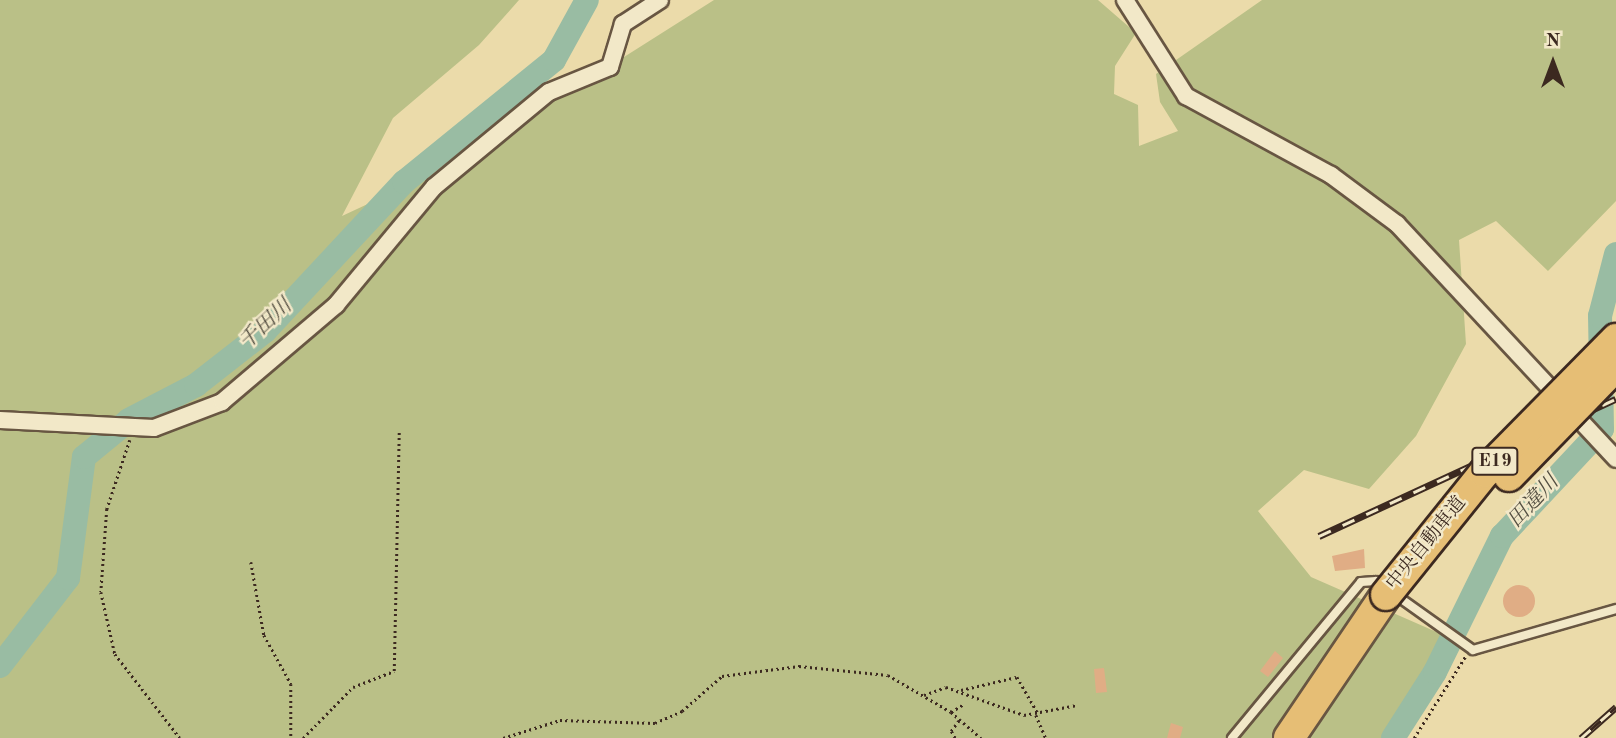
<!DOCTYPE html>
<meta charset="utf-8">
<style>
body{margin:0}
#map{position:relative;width:1616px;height:738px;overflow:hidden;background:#ebdbaa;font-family:"Old Standard TT","Noto Serif JP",serif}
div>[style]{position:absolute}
.green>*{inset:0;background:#bac087}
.river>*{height:24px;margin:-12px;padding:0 12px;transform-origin:12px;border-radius:12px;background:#99bca3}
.building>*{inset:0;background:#e0ad85}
.round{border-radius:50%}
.path>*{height:2.5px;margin-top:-1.25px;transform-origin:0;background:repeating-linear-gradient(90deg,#3c2920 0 2px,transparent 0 5.5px)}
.roads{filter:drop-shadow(2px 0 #685642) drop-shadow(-2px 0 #685642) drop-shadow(0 2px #685642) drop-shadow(0 -2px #685642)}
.lane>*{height:8px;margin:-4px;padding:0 4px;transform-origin:4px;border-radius:4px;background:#f2e8c8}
.street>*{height:16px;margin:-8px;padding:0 8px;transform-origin:8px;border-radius:8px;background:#f2e8c8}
.highway>*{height:30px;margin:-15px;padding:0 15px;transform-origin:15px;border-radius:15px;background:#e6be75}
.rail>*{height:7px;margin-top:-3.5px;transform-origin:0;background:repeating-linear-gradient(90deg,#f2e8c8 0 13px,#3c2920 0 26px);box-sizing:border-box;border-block:2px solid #3c2920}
.bridges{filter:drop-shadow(2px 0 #3c2920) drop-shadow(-2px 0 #3c2920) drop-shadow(0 2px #3c2920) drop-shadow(0 -2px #3c2920)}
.highway-bridge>*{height:30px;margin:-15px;padding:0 15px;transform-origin:15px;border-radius:15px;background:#e6be75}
span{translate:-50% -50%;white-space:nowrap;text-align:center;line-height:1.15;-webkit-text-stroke:5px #f2e8c8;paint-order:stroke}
.shield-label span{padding:2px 5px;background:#f2e8c8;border:2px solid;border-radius:5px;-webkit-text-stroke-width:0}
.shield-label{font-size:18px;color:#3c2920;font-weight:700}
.street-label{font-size:19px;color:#3c2920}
.water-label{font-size:21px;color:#534e41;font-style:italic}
.north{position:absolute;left:1518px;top:28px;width:70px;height:70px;-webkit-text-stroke:5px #f2e8c8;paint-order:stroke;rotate:0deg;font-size:19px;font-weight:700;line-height:28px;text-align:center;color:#3c2920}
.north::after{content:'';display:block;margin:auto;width:24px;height:32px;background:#3c2920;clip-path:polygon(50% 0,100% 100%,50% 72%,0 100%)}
</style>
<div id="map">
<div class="green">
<div style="clip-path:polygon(0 0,519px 0,479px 45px,393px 118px,342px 216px,460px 161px,714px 0,1098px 0,1136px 33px,1115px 66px,1114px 94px,1138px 105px,1139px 146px,1178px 131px,1160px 102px,1156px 74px,1262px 0,1616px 0,1616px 201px,1548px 271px,1496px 221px,1459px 240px,1466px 344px,1416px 436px,1369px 489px,1304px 470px,1258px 511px,1311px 577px,1448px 637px,1385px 738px,0 738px)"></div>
</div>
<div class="river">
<div style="left:0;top:666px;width:111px;rotate:-52.3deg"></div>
<div style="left:68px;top:578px;width:122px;rotate:-82.5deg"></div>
<div style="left:84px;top:457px;width:58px;rotate:-39.4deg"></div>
<div style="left:129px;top:420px;width:76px;rotate:-27.6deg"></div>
<div style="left:196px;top:385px;width:88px;rotate:-38deg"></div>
<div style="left:265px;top:331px;width:204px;rotate:-47deg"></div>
<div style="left:404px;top:182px;width:193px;rotate:-39.1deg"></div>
<div style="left:554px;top:60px;width:68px;rotate:-61.2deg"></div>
<div style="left:1393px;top:738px;width:78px;rotate:-57.5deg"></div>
<div style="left:1435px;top:672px;width:152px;rotate:-63.8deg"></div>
<div style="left:1502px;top:536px;width:146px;rotate:-46.9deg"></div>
<div style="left:1602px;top:429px;width:113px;rotate:-91deg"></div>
<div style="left:1600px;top:316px;width:64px;rotate:-75.5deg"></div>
</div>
<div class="building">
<div style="clip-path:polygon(1364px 549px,1365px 568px,1335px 571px,1332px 556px)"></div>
<div class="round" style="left:1503px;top:585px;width:32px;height:32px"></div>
<div style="clip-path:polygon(1275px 651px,1283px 658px,1268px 677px,1260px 671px)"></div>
<div style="clip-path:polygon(1104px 668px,1107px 692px,1096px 693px,1094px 669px)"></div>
<div style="clip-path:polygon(1171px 723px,1183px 727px,1180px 738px,1167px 738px)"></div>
</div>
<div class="path">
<div style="left:130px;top:440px;width:73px;rotate:108.4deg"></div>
<div style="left:107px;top:509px;width:83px;rotate:94.1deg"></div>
<div style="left:101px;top:592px;width:64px;rotate:77.3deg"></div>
<div style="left:115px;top:654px;width:106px;rotate:52.3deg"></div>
<div style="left:251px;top:562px;width:74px;rotate:79.9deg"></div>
<div style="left:264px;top:635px;width:56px;rotate:61.1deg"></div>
<div style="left:291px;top:684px;width:54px;rotate:90deg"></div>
<div style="left:961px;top:690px;width:57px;rotate:-13.1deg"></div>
<div style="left:1017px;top:677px;width:44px;rotate:59.9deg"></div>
<div style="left:924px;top:695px;width:23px;rotate:-20deg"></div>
<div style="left:946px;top:687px;width:83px;rotate:19.7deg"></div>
<div style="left:1024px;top:715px;width:54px;rotate:-10.7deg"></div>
<div style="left:951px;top:712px;width:15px;rotate:-32deg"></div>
<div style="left:1036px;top:715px;width:25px;rotate:67deg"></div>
<div style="left:303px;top:738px;width:71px;rotate:-45.6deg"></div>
<div style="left:353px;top:687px;width:44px;rotate:-21.3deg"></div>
<div style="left:394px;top:671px;width:241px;rotate:-88.8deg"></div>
<div style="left:503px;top:738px;width:60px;rotate:-17.5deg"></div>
<div style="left:560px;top:720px;width:95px;rotate:1.8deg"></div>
<div style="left:655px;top:723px;width:30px;rotate:-24deg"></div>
<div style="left:682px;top:711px;width:53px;rotate:-41.2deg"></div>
<div style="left:722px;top:676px;width:78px;rotate:-7.4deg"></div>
<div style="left:799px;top:666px;width:89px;rotate:5.8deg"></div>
<div style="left:888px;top:675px;width:73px;rotate:30.4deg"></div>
<div style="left:951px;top:712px;width:40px;rotate:41deg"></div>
<div style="left:955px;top:738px;width:8px;rotate:-120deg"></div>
<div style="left:951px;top:731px;width:15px;rotate:-53deg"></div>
<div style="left:1414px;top:738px;width:96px;rotate:-57.8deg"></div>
</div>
<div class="roads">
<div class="lane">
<div style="left:1232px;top:738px;width:202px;rotate:-50.4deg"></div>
<div style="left:1361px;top:582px;width:15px;rotate:-4deg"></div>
<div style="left:1376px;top:581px;width:119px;rotate:35.4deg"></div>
<div style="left:1473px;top:650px;width:149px;rotate:-16deg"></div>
</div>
<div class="street">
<div style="left:1125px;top:0;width:114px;rotate:57.6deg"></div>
<div style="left:1186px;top:96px;width:165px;rotate:28.6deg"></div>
<div style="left:1331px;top:175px;width:82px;rotate:36.6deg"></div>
<div style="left:1397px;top:224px;width:321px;rotate:47deg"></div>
<div style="left:0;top:420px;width:154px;rotate:3deg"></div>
<div style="left:154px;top:428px;width:73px;rotate:-20.9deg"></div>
<div style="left:222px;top:402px;width:150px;rotate:-40.4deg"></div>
<div style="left:336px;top:305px;width:153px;rotate:-50.3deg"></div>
<div style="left:434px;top:187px;width:149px;rotate:-39.6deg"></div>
<div style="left:549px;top:92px;width:66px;rotate:-22.3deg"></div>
<div style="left:610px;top:67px;width:45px;rotate:-73.2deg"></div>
<div style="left:623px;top:24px;width:44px;rotate:-33deg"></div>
</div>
<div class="highway">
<div style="left:1289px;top:738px;width:173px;rotate:-55.9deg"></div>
</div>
</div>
<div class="rail">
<div style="left:1319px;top:536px;width:327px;rotate:-24.8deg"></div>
<div style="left:1581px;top:738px;width:47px;rotate:-41.5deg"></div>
</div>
<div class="bridges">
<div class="highway-bridge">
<div style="left:1509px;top:476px;width:153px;rotate:-45.8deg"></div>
<div style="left:1386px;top:595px;width:158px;rotate:-51.2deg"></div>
<div style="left:1485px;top:472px;width:187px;rotate:-45.4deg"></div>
</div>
</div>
<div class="shield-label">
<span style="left:1495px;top:461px">E19</span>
</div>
<div class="street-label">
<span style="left:1427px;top:544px;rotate:-51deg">中央自動車道</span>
</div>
<div class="water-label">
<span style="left:266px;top:325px;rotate:-43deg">千田川</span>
<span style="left:1534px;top:502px;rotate:-47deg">田違川</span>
</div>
<div class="north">N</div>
</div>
